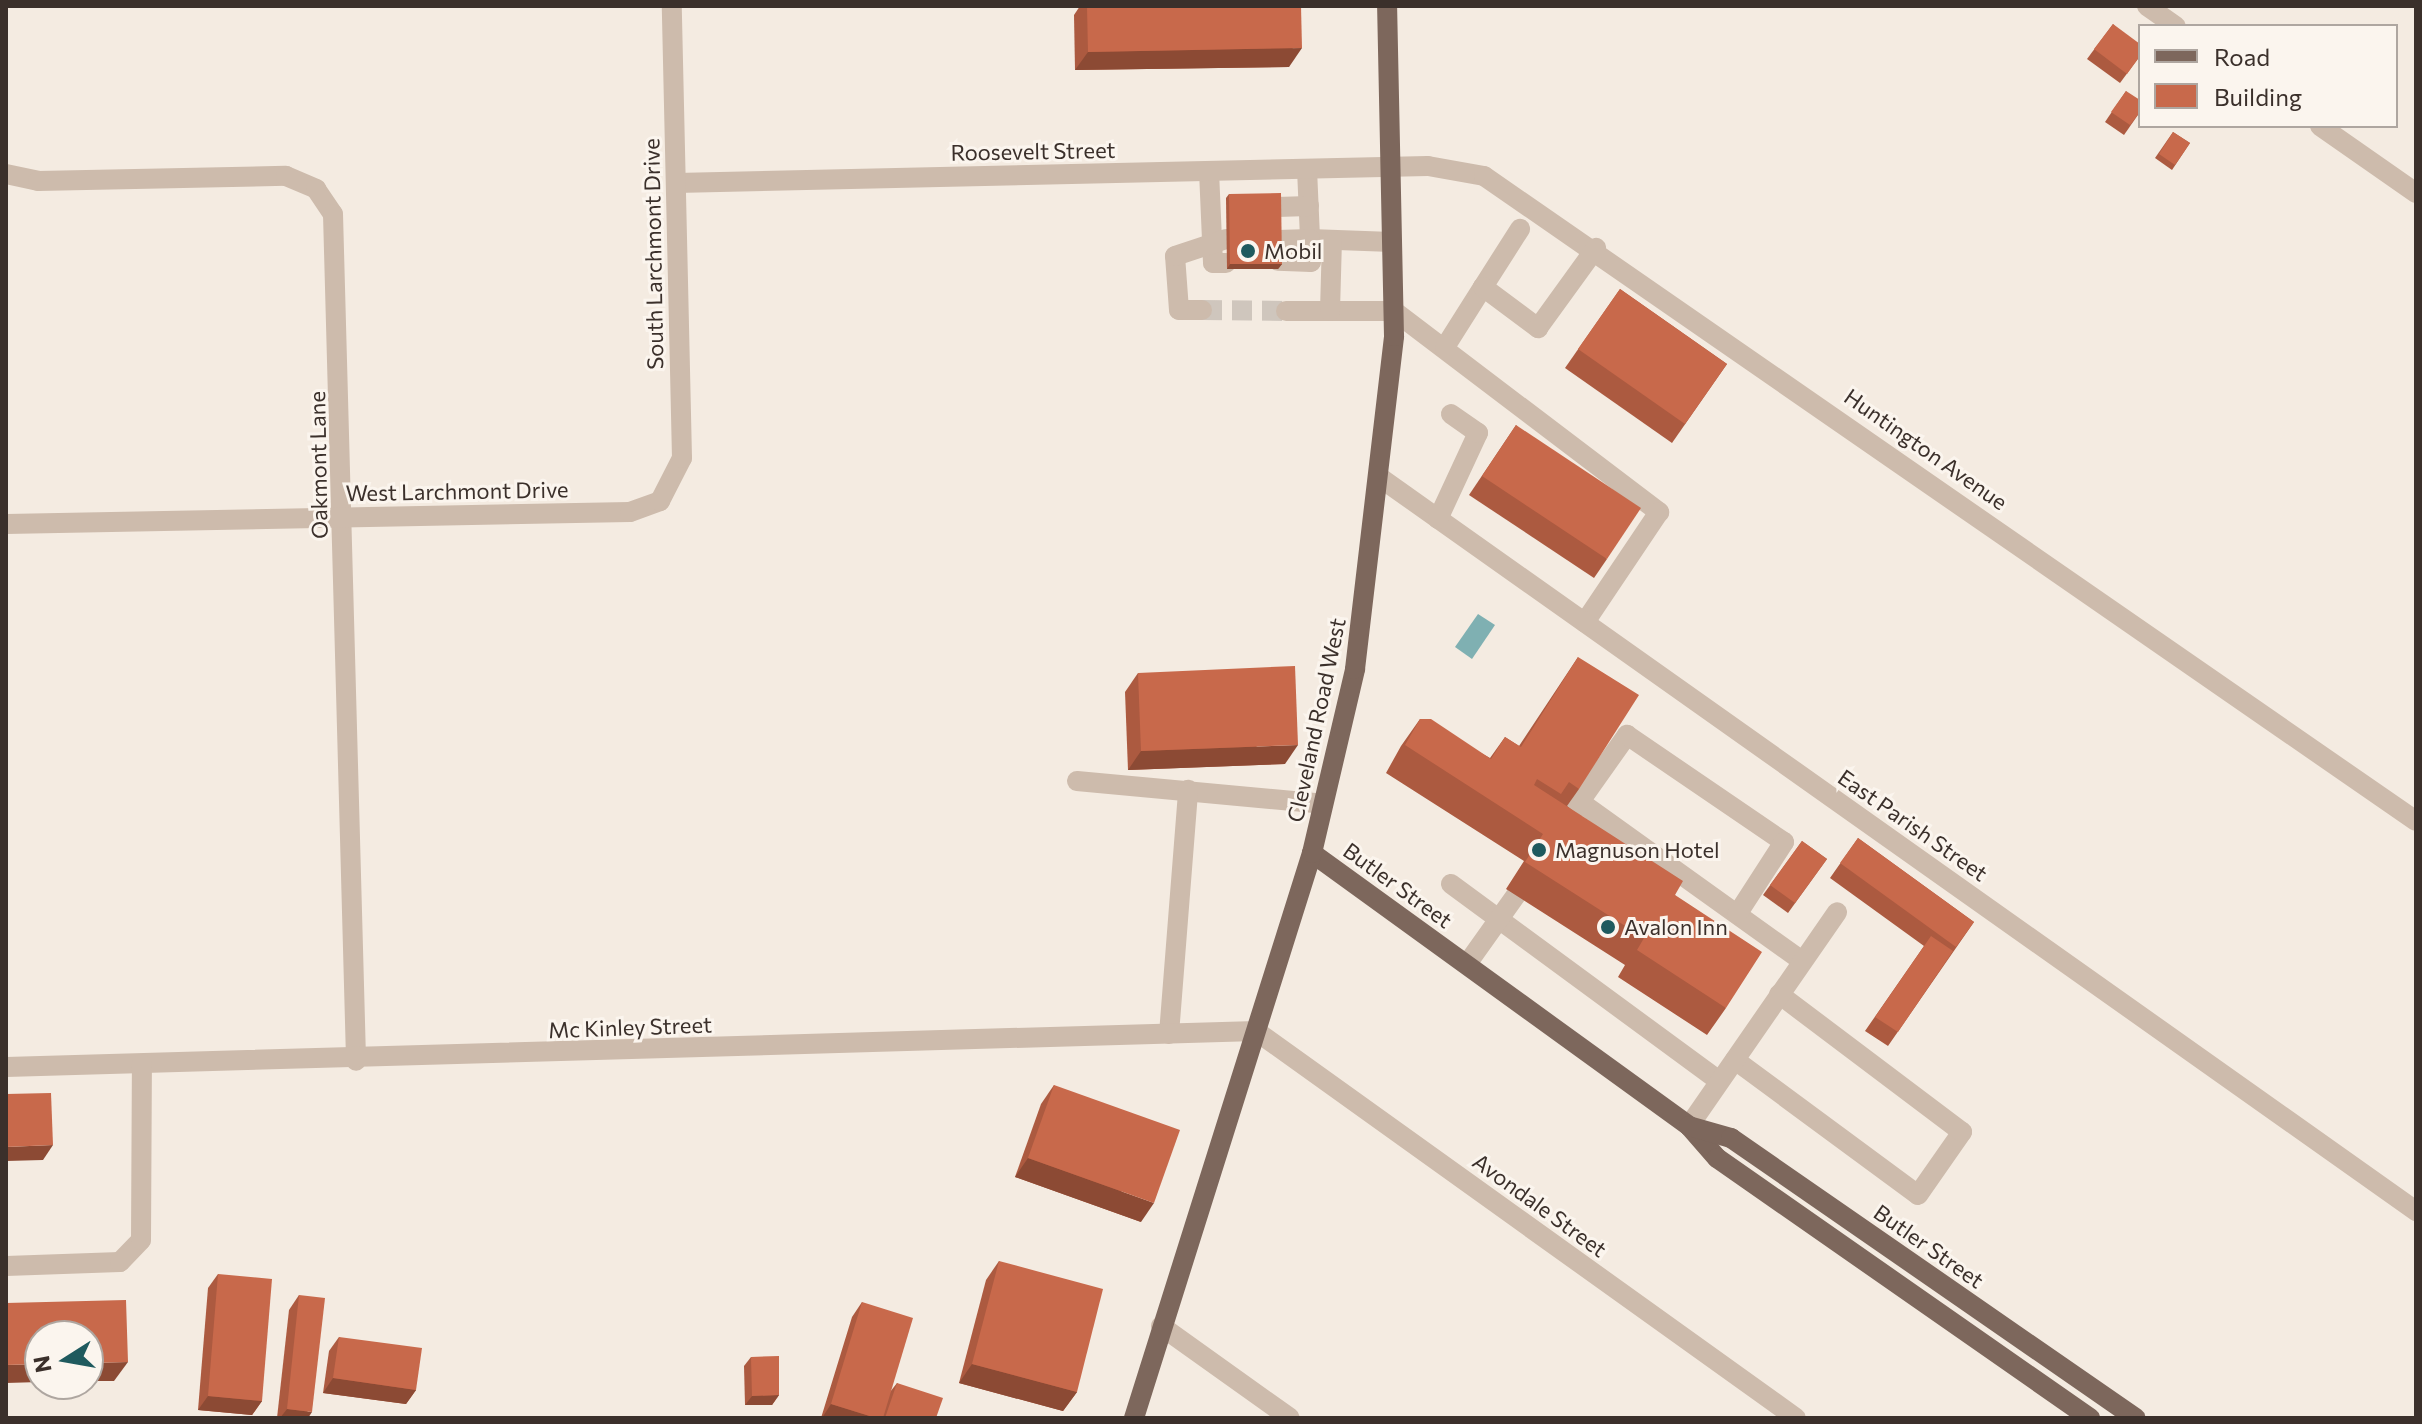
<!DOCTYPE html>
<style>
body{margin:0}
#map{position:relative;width:2422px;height:1424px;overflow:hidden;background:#f4ebe1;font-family:Commissioner,sans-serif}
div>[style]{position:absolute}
.water>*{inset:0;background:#7fb0b2}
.minor-tunnel>*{height:20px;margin-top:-10px;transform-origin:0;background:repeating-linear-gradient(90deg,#cfc6bd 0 20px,transparent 0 30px)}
.minor>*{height:20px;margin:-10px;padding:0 10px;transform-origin:10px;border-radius:10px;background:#cdbbac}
.major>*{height:20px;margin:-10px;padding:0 10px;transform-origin:10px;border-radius:10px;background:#7d675c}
.wall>*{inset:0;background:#ac5a40}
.shaded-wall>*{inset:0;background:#8c4a34}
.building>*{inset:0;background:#c8694b}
.dots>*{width:22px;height:22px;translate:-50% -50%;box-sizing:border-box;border:4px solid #fbf5ee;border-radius:50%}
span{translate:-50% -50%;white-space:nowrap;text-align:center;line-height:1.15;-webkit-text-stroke:6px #fbf5ee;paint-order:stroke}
.street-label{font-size:22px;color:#3b302b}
.poi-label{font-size:22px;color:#3b302b}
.left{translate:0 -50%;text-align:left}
.frame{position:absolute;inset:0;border:8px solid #3b302b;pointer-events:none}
.legend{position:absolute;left:2138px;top:24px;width:260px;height:104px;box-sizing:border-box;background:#fbf5ee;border:2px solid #aea6a0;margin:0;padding:10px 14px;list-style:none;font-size:24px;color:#3b302b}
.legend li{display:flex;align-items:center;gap:16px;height:40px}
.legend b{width:40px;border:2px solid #aea6a0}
.north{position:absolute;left:24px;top:1320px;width:80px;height:80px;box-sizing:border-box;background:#fbf5ee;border:2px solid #aea6a0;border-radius:50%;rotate:259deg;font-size:22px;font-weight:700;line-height:32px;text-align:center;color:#3b302b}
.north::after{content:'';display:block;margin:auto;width:28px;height:36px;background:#1f5a5e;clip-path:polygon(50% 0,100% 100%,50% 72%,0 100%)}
</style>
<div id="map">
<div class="water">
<div style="clip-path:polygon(1478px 614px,1495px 625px,1472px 659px,1455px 647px)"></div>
</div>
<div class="minor-tunnel">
<div style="left:1202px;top:310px;width:84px;rotate:0.7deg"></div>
</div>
<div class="minor">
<div style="left:2147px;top:6px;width:35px;rotate:35deg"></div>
<div style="left:2320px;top:126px;width:117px;rotate:34.9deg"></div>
<div style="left:1307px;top:169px;width:70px;rotate:87.5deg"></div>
<div style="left:1310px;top:239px;width:82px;rotate:2.1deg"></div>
<div style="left:1209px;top:171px;width:92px;rotate:87.5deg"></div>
<div style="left:1213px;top:263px;width:13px"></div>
<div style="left:6px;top:174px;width:33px;rotate:12deg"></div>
<div style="left:38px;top:181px;width:248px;rotate:-1.2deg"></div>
<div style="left:286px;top:176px;width:33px;rotate:23deg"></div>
<div style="left:316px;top:189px;width:30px;rotate:56deg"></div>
<div style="left:333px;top:214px;width:847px;rotate:88.44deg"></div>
<div style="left:676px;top:183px;width:752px;rotate:-1.3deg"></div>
<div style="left:1428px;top:166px;width:57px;rotate:10.1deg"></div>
<div style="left:1484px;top:176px;width:1133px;rotate:34.69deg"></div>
<div style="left:1277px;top:207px;width:32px;rotate:-2deg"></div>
<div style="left:1278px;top:240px;width:32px;rotate:-2deg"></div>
<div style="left:1310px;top:239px;width:23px;rotate:88deg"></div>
<div style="left:1311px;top:262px;width:33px;rotate:-178deg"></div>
<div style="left:1483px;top:287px;width:69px;rotate:-57.5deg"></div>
<div style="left:1202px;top:310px;width:23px;rotate:180deg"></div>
<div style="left:1179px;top:310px;width:54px;rotate:-94.2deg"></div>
<div style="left:1175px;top:256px;width:54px;rotate:-18.4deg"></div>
<div style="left:1286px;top:311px;width:108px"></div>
<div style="left:1394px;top:311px;width:333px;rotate:37.2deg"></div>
<div style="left:1659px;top:512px;width:133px;rotate:123.9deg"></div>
<div style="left:1330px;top:311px;width:71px;rotate:-88.4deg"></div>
<div style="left:1445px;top:347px;width:71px;rotate:-57.7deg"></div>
<div style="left:1483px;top:287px;width:69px;rotate:36.7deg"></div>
<div style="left:1538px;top:328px;width:99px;rotate:-54.1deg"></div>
<div style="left:1382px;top:479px;width:1267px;rotate:35.3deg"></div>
<div style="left:1438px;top:519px;width:95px;rotate:-65.1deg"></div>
<div style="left:1478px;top:433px;width:33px;rotate:-145deg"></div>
<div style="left:6px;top:524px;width:624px;rotate:-1.1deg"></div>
<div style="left:630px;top:512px;width:32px;rotate:-20deg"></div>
<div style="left:660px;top:501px;width:48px;rotate:-62.9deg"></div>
<div style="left:682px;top:458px;width:452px;rotate:-91.3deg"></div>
<div style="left:1077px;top:781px;width:247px;rotate:5.3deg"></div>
<div style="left:1580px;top:802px;width:273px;rotate:35.6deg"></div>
<div style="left:1559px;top:831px;width:118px;rotate:-54.7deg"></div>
<div style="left:1627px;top:735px;width:190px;rotate:34.3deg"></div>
<div style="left:1784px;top:842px;width:85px;rotate:122.9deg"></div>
<div style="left:1451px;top:884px;width:333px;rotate:36.3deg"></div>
<div style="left:1467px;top:964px;width:85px;rotate:-54.6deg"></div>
<div style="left:1169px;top:1034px;width:245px;rotate:-85.5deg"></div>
<div style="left:1735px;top:1060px;width:227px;rotate:36.4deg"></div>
<div style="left:1918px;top:1195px;width:77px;rotate:-55.1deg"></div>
<div style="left:1962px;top:1132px;width:229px;rotate:-143deg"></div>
<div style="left:6px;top:1067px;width:1251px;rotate:-1.65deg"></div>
<div style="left:1256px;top:1031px;width:664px;rotate:35.63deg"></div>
<div style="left:1689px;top:1126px;width:260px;rotate:-55.3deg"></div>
<div style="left:6px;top:1266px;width:114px;rotate:-2deg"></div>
<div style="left:120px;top:1262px;width:30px;rotate:-46deg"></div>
<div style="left:141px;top:1240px;width:176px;rotate:-89.7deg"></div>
<div style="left:1161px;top:1326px;width:158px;rotate:35.5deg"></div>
</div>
<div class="major">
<div style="left:1312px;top:853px;width:465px;rotate:35.9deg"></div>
<div style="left:1689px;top:1126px;width:43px;rotate:48.8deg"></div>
<div style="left:1717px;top:1158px;width:455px;rotate:34.9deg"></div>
<div style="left:1689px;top:1126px;width:44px;rotate:15.9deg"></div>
<div style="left:1731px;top:1138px;width:492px;rotate:34.7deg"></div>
<div style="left:1134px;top:1418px;width:592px;rotate:-72.51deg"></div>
<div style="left:1312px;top:853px;width:189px;rotate:-76.8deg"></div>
<div style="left:1355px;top:669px;width:335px;rotate:-83.3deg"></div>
<div style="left:1394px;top:336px;width:330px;rotate:-91.2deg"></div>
</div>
<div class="wall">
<div style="clip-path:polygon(1080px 6px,1301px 6px,1289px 67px,1075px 70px,1074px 15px)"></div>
<div style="clip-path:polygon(2113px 24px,2140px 56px,2120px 83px,2087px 59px)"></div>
<div style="clip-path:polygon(2126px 91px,2140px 112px,2124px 135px,2105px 122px)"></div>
<div style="clip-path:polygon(2173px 132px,2190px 143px,2172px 170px,2155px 158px)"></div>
<div style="clip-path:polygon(1229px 194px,1282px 264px,1278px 269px,1227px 269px,1226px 198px)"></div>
<div style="clip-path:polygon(1620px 289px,1727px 364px,1672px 443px,1565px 368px)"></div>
<div style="clip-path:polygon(1516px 425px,1607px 559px,1594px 578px,1469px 495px)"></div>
<div style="clip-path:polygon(1578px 657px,1579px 789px,1567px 806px,1675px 895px,1726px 1008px,1707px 1035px,1618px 977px,1625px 965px,1506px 889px,1524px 861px,1386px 773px,1401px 746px,1420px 719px,1490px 758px,1505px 737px,1519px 746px)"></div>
<div style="clip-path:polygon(1138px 673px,1285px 764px,1128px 770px,1125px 692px)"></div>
<div style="clip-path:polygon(1858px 838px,1974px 922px,1888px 1046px,1865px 1031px,1924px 946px,1830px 878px)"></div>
<div style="clip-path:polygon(1802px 841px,1827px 859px,1788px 913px,1763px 895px)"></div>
<div style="clip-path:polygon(1054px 1085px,1141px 1222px,1015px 1177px,1041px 1104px)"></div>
<div style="clip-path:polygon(999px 1261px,1077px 1392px,1063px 1411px,959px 1383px,986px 1280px)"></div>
<div style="clip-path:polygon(218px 1274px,262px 1401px,252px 1415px,198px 1410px,208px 1288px)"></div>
<div style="clip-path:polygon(299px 1295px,308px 1418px,277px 1418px,289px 1310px)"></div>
<div style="clip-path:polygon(862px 1302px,890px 1392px,897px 1383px,936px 1418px,821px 1418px,852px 1317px)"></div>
<div style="clip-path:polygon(339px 1337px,416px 1390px,406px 1404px,323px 1393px,329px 1351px)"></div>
<div style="clip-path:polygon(751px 1357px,779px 1395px,772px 1405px,745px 1405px,744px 1366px)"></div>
</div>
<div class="shaded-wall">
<div style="clip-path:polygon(1302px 48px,1289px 67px,1075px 70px,1088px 52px)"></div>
<div style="clip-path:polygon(1230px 264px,1282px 264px,1278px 269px,1227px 269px)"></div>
<div style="clip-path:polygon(1298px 745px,1285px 764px,1128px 770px,1141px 751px)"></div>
<div style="clip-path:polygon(53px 1145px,43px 1160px,6px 1161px,6px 1147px)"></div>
<div style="clip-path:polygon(1028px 1158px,1154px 1203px,1141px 1222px,1015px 1177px)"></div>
<div style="clip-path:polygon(128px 1362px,114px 1381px,88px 1381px,88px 1363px)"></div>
<div style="clip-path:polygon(40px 1364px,40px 1382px,6px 1383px,6px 1365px)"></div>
<div style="clip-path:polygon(972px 1364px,1077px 1392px,1063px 1411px,959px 1383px)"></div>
<div style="clip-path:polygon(333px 1378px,416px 1390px,406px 1404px,323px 1393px)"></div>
<div style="clip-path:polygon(779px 1395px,772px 1405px,745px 1405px,752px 1396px)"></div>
<div style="clip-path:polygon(208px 1396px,262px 1401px,252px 1415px,198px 1410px)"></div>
<div style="clip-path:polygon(831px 1404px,876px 1418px,822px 1418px)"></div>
<div style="clip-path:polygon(287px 1409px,312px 1412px,308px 1418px,280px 1418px)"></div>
</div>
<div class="building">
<div style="clip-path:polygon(1087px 6px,1301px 6px,1302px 48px,1088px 52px)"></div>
<div style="clip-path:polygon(2113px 24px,2140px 44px,2140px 56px,2127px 74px,2094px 49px)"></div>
<div style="clip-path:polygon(2126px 91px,2140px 100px,2140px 112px,2130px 125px,2111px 112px)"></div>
<div style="clip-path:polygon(2173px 132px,2190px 143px,2175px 165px,2159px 154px)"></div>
<div style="clip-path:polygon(1281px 193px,1282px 264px,1230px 264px,1229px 194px)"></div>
<div style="clip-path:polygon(1620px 289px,1727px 364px,1685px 424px,1578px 349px)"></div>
<div style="clip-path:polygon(1516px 425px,1641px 508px,1607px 559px,1482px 476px)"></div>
<div style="clip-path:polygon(1578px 657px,1639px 695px,1579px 789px,1569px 782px,1561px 794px,1537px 779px,1534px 785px,1683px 881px,1675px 895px,1762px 952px,1726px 1008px,1637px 950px,1644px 938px,1525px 862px,1543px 834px,1405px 745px,1420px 719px,1431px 719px,1491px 759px,1505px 737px,1521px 747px)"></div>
<div style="clip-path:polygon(1295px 666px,1298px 745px,1141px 751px,1138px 673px)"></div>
<div style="clip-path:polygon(1858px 838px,1974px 922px,1956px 947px,1840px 863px)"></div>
<div style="clip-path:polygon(1802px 841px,1827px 859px,1795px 903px,1770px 885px)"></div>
<div style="clip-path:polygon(1931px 936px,1953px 951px,1898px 1032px,1875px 1017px)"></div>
<div style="clip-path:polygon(1054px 1085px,1180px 1130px,1154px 1203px,1028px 1158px)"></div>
<div style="clip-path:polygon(51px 1093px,53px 1145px,6px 1147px,6px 1094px)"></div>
<div style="clip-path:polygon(999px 1261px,1103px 1289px,1077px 1392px,972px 1364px)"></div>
<div style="clip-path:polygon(218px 1274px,272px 1279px,262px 1401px,208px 1396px)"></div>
<div style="clip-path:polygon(299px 1295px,325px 1298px,312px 1412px,287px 1409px)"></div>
<div style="clip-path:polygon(126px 1300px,128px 1362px,88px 1363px,88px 1336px,40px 1336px,40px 1364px,6px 1365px,6px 1303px)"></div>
<div style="clip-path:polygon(862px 1302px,913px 1318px,883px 1418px,876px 1418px,831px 1404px)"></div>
<div style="clip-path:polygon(339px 1337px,422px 1348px,416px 1390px,333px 1378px)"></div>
<div style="clip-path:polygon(779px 1356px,779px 1395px,752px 1396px,751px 1357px)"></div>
<div style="clip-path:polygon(897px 1383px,943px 1398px,936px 1418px,885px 1418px)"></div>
</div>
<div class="dots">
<div style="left:1248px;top:251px;background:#1f5a5e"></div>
<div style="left:1539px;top:850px;background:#1f5a5e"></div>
<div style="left:1608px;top:927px;background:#1f5a5e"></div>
</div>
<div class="street-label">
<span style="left:1033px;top:151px;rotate:-1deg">Roosevelt Street</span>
<span style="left:653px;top:254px;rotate:-91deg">South Larchmont Drive</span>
<span style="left:1926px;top:449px;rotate:35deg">Huntington Avenue</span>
<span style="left:318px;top:465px;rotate:-91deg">Oakmont Lane</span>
<span style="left:457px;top:491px;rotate:-1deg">West Larchmont Drive</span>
<span style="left:1316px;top:720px;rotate:-78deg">Cleveland Road West</span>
<span style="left:1913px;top:825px;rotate:35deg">East Parish Street</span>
<span style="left:1398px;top:885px;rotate:36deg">Butler Street</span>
<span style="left:630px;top:1027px;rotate:-2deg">Mc Kinley Street</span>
<span style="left:1540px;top:1205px;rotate:36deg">Avondale Street</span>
<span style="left:1929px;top:1246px;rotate:35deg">Butler Street</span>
</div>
<div class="poi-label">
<span class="left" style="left:1264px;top:251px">Mobil</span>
<span class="left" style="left:1555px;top:850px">Magnuson Hotel</span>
<span class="left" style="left:1624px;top:927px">Avalon Inn</span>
</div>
<div class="frame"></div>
<ul class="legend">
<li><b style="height:10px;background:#7d675c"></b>Road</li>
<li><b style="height:22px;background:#c8694b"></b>Building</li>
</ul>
<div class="north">N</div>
</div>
